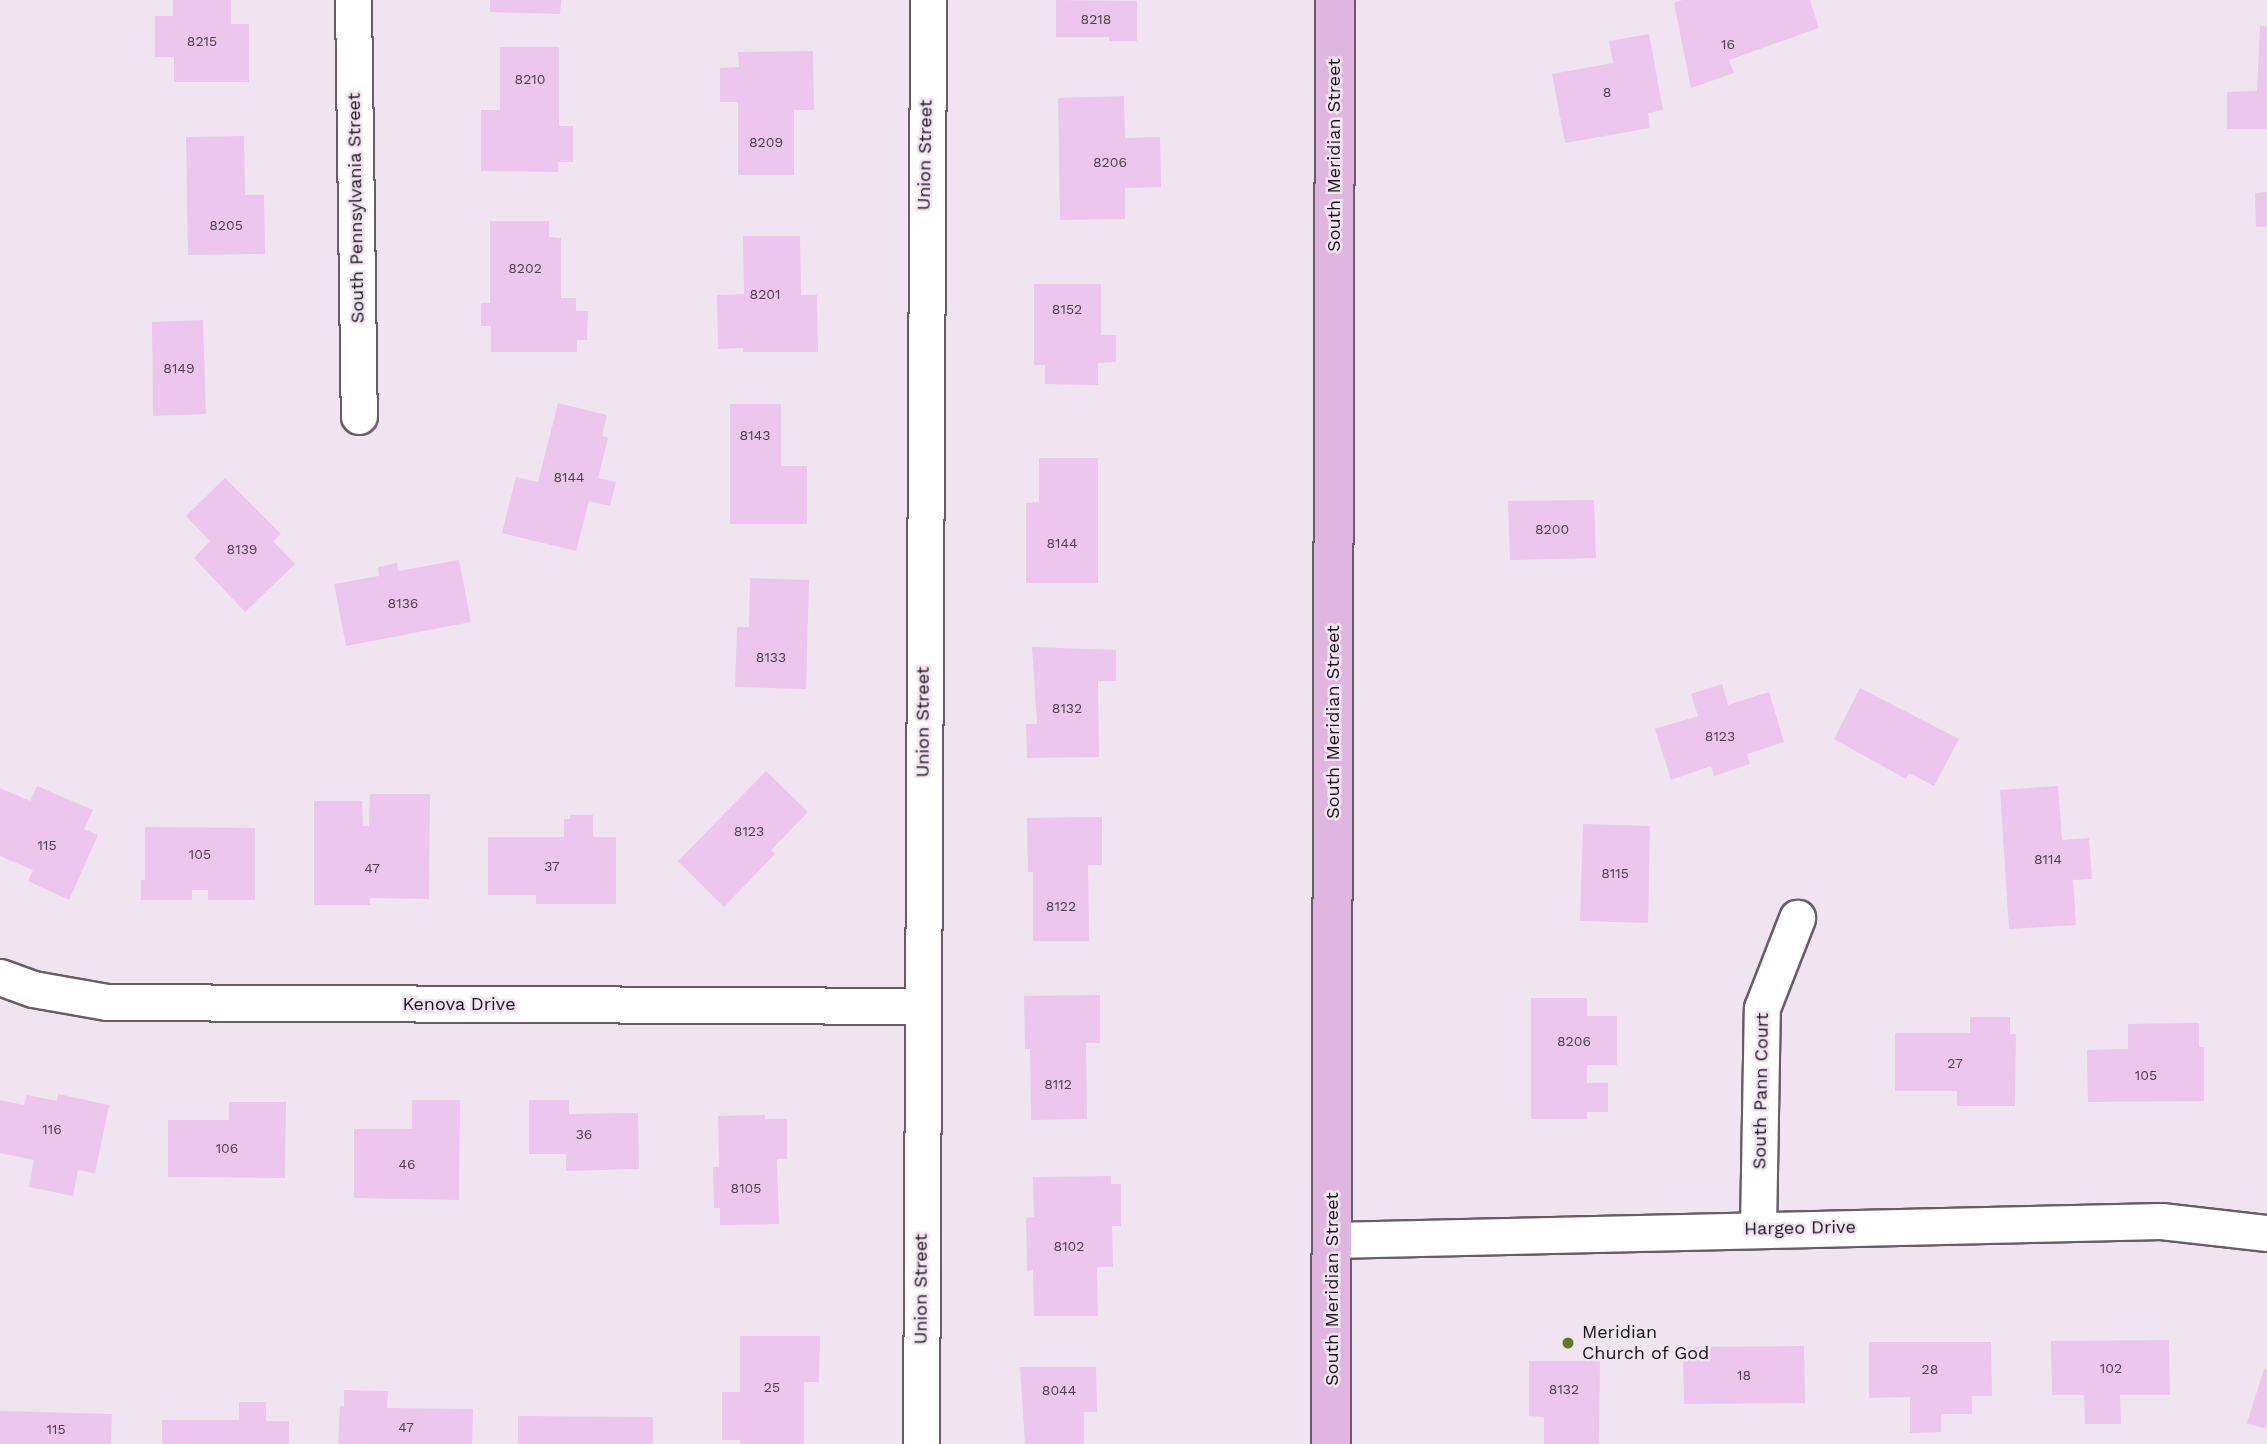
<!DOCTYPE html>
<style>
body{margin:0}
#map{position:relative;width:2267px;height:1444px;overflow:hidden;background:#f1e4f1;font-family:"Work Sans",sans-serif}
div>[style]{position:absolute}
.building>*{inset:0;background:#ecc6ec}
.roads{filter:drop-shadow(2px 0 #675d67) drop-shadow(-2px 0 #675d67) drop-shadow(0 2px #675d67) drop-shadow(0 -2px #675d67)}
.street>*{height:35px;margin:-17.5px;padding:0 17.5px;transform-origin:17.5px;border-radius:17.5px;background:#fff}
.primary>*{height:38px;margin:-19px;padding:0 19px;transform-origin:19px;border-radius:19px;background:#e0b6e1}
.dots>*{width:19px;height:19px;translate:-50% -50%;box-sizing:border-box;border:4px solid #f1e4f1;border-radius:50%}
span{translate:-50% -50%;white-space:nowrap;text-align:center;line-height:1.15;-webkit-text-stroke:5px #f1e4f1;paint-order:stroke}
.number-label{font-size:14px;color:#4d404d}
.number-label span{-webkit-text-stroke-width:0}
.street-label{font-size:18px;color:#181318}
.poi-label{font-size:18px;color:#181318}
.left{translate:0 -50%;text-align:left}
</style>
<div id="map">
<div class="building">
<div style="clip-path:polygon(173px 0,231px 0,231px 24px,249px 24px,249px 82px,174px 82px,174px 57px,155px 57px,155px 16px,173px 16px)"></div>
<div style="clip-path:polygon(490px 0,561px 0,560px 14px,490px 12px)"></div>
<div style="clip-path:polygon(1056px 0,1137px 1px,1137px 41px,1109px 41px,1109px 37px,1056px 37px)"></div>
<div style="clip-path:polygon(1682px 0,1810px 0,1819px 28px,1729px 60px,1734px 73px,1691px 88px,1674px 3px)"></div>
<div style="clip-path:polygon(2260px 26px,2267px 26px,2267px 129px,2227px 129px,2227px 92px,2257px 91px)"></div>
<div style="clip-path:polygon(1649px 34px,1663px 110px,1648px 113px,1650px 128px,1565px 143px,1552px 74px,1613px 63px,1609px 41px)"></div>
<div style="clip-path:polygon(500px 47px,559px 47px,559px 126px,573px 126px,573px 162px,558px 162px,558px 172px,481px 171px,481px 110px,500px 110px)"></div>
<div style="clip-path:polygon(813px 51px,814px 110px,794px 110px,794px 175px,738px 175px,738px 102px,720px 102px,720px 68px,739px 67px,738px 52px)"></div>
<div style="clip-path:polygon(1124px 96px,1125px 138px,1160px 137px,1161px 187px,1125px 188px,1125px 219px,1060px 220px,1058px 98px)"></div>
<div style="clip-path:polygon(244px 136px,245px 195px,264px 195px,265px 254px,188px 255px,186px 137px)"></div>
<div style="clip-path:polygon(2267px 192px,2267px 227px,2256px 227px,2255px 193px)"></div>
<div style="clip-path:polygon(490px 221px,549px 221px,549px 237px,561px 238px,561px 298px,576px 298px,576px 311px,588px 311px,587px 340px,577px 340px,577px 352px,491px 352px,491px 326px,481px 326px,481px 303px,490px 303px)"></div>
<div style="clip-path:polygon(743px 236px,800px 236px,801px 295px,817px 295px,818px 352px,743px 352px,743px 348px,718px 349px,717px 295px,744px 294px)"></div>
<div style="clip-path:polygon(1034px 284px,1101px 284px,1101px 335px,1116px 335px,1116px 362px,1098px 363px,1098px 385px,1045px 384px,1045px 365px,1034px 365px)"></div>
<div style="clip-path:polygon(203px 320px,206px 414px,153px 416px,152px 322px)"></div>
<div style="clip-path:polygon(558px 403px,607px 415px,602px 436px,608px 438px,598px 478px,616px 482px,610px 506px,589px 501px,576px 551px,502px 533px,516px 477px,538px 482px)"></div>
<div style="clip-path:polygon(730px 404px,781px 404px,781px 466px,807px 466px,807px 524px,730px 524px)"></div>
<div style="clip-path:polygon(1039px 458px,1098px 458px,1098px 583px,1026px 583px,1026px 503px,1039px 502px)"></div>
<div style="clip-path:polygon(225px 478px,281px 534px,273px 541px,295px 564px,245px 612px,194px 558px,210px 541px,186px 516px)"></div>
<div style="clip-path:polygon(1594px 500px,1596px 558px,1510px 560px,1508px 501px)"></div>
<div style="clip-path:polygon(459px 560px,471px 622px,346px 646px,334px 584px,379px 576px,378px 567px,397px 563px,398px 571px)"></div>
<div style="clip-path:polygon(750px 578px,809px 580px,806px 689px,735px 687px,737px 627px,749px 627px)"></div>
<div style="clip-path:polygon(1032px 647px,1116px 650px,1116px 681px,1098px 681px,1099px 757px,1027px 758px,1026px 724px,1037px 724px)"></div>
<div style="clip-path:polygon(1722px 684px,1728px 705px,1769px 692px,1784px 742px,1747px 754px,1750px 764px,1714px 776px,1711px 766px,1671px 780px,1655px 729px,1698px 716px,1691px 694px)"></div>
<div style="clip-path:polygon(1860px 688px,1959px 739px,1934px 786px,1909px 773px,1906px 779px,1834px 739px)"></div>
<div style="clip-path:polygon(766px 771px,808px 812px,771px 850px,775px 854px,724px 907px,678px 861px)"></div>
<div style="clip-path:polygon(37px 786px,93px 810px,84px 829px,98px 835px,69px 900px,28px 881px,33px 870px,0 856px,0 788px,30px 801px)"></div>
<div style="clip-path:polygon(2058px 786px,2062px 840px,2089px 838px,2092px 879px,2073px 880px,2076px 925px,2009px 929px,2000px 790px)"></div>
<div style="clip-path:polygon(370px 794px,430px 794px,429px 899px,370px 898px,370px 905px,314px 905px,314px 801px,362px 801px,363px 826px,369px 826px)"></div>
<div style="clip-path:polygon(570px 815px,593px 815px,593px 837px,616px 837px,616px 904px,536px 904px,536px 895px,488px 895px,488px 837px,564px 837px,564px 819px,570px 819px)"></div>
<div style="clip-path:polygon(1102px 817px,1102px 865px,1088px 865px,1089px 941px,1033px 941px,1033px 872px,1028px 872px,1027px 818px)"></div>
<div style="clip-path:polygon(1583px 824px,1650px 826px,1648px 923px,1580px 921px)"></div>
<div style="clip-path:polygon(145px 827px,255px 828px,255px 900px,208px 900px,208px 890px,192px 890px,192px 900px,141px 900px,141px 880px,145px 880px)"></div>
<div style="clip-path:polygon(1100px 995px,1100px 1043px,1086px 1043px,1087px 1119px,1031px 1120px,1030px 1049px,1025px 1049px,1024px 996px)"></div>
<div style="clip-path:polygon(1531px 998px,1587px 998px,1587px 1016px,1617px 1016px,1617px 1065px,1587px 1065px,1587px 1083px,1608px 1083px,1608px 1112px,1587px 1112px,1587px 1119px,1531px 1119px)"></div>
<div style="clip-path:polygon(1970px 1017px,2010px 1017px,2010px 1034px,2016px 1034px,2015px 1106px,1957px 1106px,1957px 1091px,1895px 1091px,1895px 1033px,1970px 1033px)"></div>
<div style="clip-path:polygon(2199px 1023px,2199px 1047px,2204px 1047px,2204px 1101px,2088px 1102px,2087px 1050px,2128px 1049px,2128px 1024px)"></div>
<div style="clip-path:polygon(58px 1094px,109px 1105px,95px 1173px,78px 1170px,73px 1196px,29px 1187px,34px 1160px,0 1153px,0 1100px,24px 1105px,27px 1095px,57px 1101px)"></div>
<div style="clip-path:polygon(412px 1100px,460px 1100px,459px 1200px,354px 1198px,354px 1129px,412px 1129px)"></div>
<div style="clip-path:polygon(529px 1100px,569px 1100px,569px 1114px,638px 1113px,639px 1169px,566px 1171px,566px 1154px,529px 1154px)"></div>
<div style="clip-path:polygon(229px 1102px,286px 1102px,285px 1178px,168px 1177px,168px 1120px,229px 1120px)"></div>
<div style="clip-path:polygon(765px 1115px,765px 1119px,787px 1119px,787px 1159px,777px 1159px,779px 1224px,720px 1225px,720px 1208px,714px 1208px,713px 1167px,719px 1167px,718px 1116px)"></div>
<div style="clip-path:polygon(1111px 1176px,1111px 1184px,1121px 1184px,1121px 1226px,1112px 1226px,1113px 1267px,1097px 1267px,1098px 1316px,1034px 1316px,1033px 1270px,1027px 1271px,1026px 1218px,1034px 1217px,1033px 1177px)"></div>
<div style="clip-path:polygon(740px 1336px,820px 1336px,819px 1382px,804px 1382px,804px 1444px,740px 1444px,740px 1440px,722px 1440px,722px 1392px,740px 1392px)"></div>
<div style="clip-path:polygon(2169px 1340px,2170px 1395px,2120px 1395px,2121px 1424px,2085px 1424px,2084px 1395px,2052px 1395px,2051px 1341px)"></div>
<div style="clip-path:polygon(1869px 1342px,1991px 1342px,1992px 1396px,1972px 1396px,1972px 1414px,1941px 1414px,1941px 1432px,1910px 1433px,1910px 1397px,1869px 1398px)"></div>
<div style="clip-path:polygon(1804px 1346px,1805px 1403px,1684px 1404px,1683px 1347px)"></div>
<div style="clip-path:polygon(1529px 1361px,1600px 1361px,1599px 1444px,1544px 1444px,1544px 1417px,1529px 1416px)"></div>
<div style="clip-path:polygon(1020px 1367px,1096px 1367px,1097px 1412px,1084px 1412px,1084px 1444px,1025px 1444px)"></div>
<div style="clip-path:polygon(2264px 1369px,2267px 1370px,2267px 1429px,2247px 1423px)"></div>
<div style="clip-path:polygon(344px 1390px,388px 1391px,387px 1408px,473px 1409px,472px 1444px,338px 1444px,340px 1406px,344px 1406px)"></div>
<div style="clip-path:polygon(239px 1402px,266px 1402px,266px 1421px,289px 1421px,289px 1444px,162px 1444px,162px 1420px,239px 1420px)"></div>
<div style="clip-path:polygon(0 1411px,112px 1414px,111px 1444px,0 1444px)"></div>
<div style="clip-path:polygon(518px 1416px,653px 1417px,653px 1444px,518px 1444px)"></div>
</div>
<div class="roads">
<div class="street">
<div style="left:353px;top:0;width:416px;rotate:89.2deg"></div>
<div style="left:0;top:977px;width:35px;rotate:20deg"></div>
<div style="left:33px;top:989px;width:75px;rotate:10deg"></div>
<div style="left:107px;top:1002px;width:815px;rotate:0.28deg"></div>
<div style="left:1758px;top:1229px;width:221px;rotate:-89deg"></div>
<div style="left:1762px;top:1008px;width:97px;rotate:-68.7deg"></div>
<div style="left:1332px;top:1240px;width:829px;rotate:-1.31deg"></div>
<div style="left:2161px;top:1221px;width:107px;rotate:6.5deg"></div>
<div style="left:921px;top:1444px;width:1444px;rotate:-89.72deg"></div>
</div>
<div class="primary">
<div style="left:1331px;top:1444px;width:1444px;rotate:-89.84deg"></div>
</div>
</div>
<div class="dots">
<div style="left:1568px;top:1343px;background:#627727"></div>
</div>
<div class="number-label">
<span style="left:1096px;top:19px">8218</span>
<span style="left:202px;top:41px">8215</span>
<span style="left:1728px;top:44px">16</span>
<span style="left:530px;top:79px">8210</span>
<span style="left:1607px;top:92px">8</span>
<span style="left:766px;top:142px">8209</span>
<span style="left:1110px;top:162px">8206</span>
<span style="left:226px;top:225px">8205</span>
<span style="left:525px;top:268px">8202</span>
<span style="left:765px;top:294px">8201</span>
<span style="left:1067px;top:309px">8152</span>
<span style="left:179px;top:368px">8149</span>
<span style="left:755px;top:435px">8143</span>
<span style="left:569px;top:477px">8144</span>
<span style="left:1552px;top:529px">8200</span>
<span style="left:1062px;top:543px">8144</span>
<span style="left:242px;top:549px">8139</span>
<span style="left:403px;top:603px">8136</span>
<span style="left:771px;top:657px">8133</span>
<span style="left:1067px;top:708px">8132</span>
<span style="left:1720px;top:736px">8123</span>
<span style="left:749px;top:831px">8123</span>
<span style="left:47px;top:845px">115</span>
<span style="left:200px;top:854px">105</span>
<span style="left:2048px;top:859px">8114</span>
<span style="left:552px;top:866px">37</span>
<span style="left:372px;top:868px">47</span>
<span style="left:1615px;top:873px">8115</span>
<span style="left:1061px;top:906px">8122</span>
<span style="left:1574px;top:1041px">8206</span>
<span style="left:1955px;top:1063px">27</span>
<span style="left:2146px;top:1075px">105</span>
<span style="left:1058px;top:1084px">8112</span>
<span style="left:52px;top:1129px">116</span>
<span style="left:584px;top:1134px">36</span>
<span style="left:227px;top:1148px">106</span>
<span style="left:407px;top:1164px">46</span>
<span style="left:746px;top:1188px">8105</span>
<span style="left:1069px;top:1246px">8102</span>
<span style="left:2111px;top:1368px">102</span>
<span style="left:1930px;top:1369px">28</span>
<span style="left:1744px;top:1375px">18</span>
<span style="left:772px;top:1387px">25</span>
<span style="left:1564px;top:1389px">8132</span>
<span style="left:1059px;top:1390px">8044</span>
<span style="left:406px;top:1427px">47</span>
<span style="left:56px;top:1429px">115</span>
</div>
<div class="street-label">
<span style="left:925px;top:155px;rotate:-89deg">Union Street</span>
<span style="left:1334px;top:155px;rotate:-90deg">South Meridian Street</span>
<span style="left:356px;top:208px;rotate:-91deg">South Pennsylvania Street</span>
<span style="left:923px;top:722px;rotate:-90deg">Union Street</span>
<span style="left:1333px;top:722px;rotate:-90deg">South Meridian Street</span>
<span style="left:459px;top:1004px">Kenova Drive</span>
<span style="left:1761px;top:1091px;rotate:-89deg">South Pann Court</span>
<span style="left:1800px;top:1228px;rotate:-1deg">Hargeo Drive</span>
<span style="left:921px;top:1289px;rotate:-90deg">Union Street</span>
<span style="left:1332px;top:1289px;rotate:-90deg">South Meridian Street</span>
</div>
<div class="poi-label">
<span class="left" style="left:1582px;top:1343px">Meridian<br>Church of God</span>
</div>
</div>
